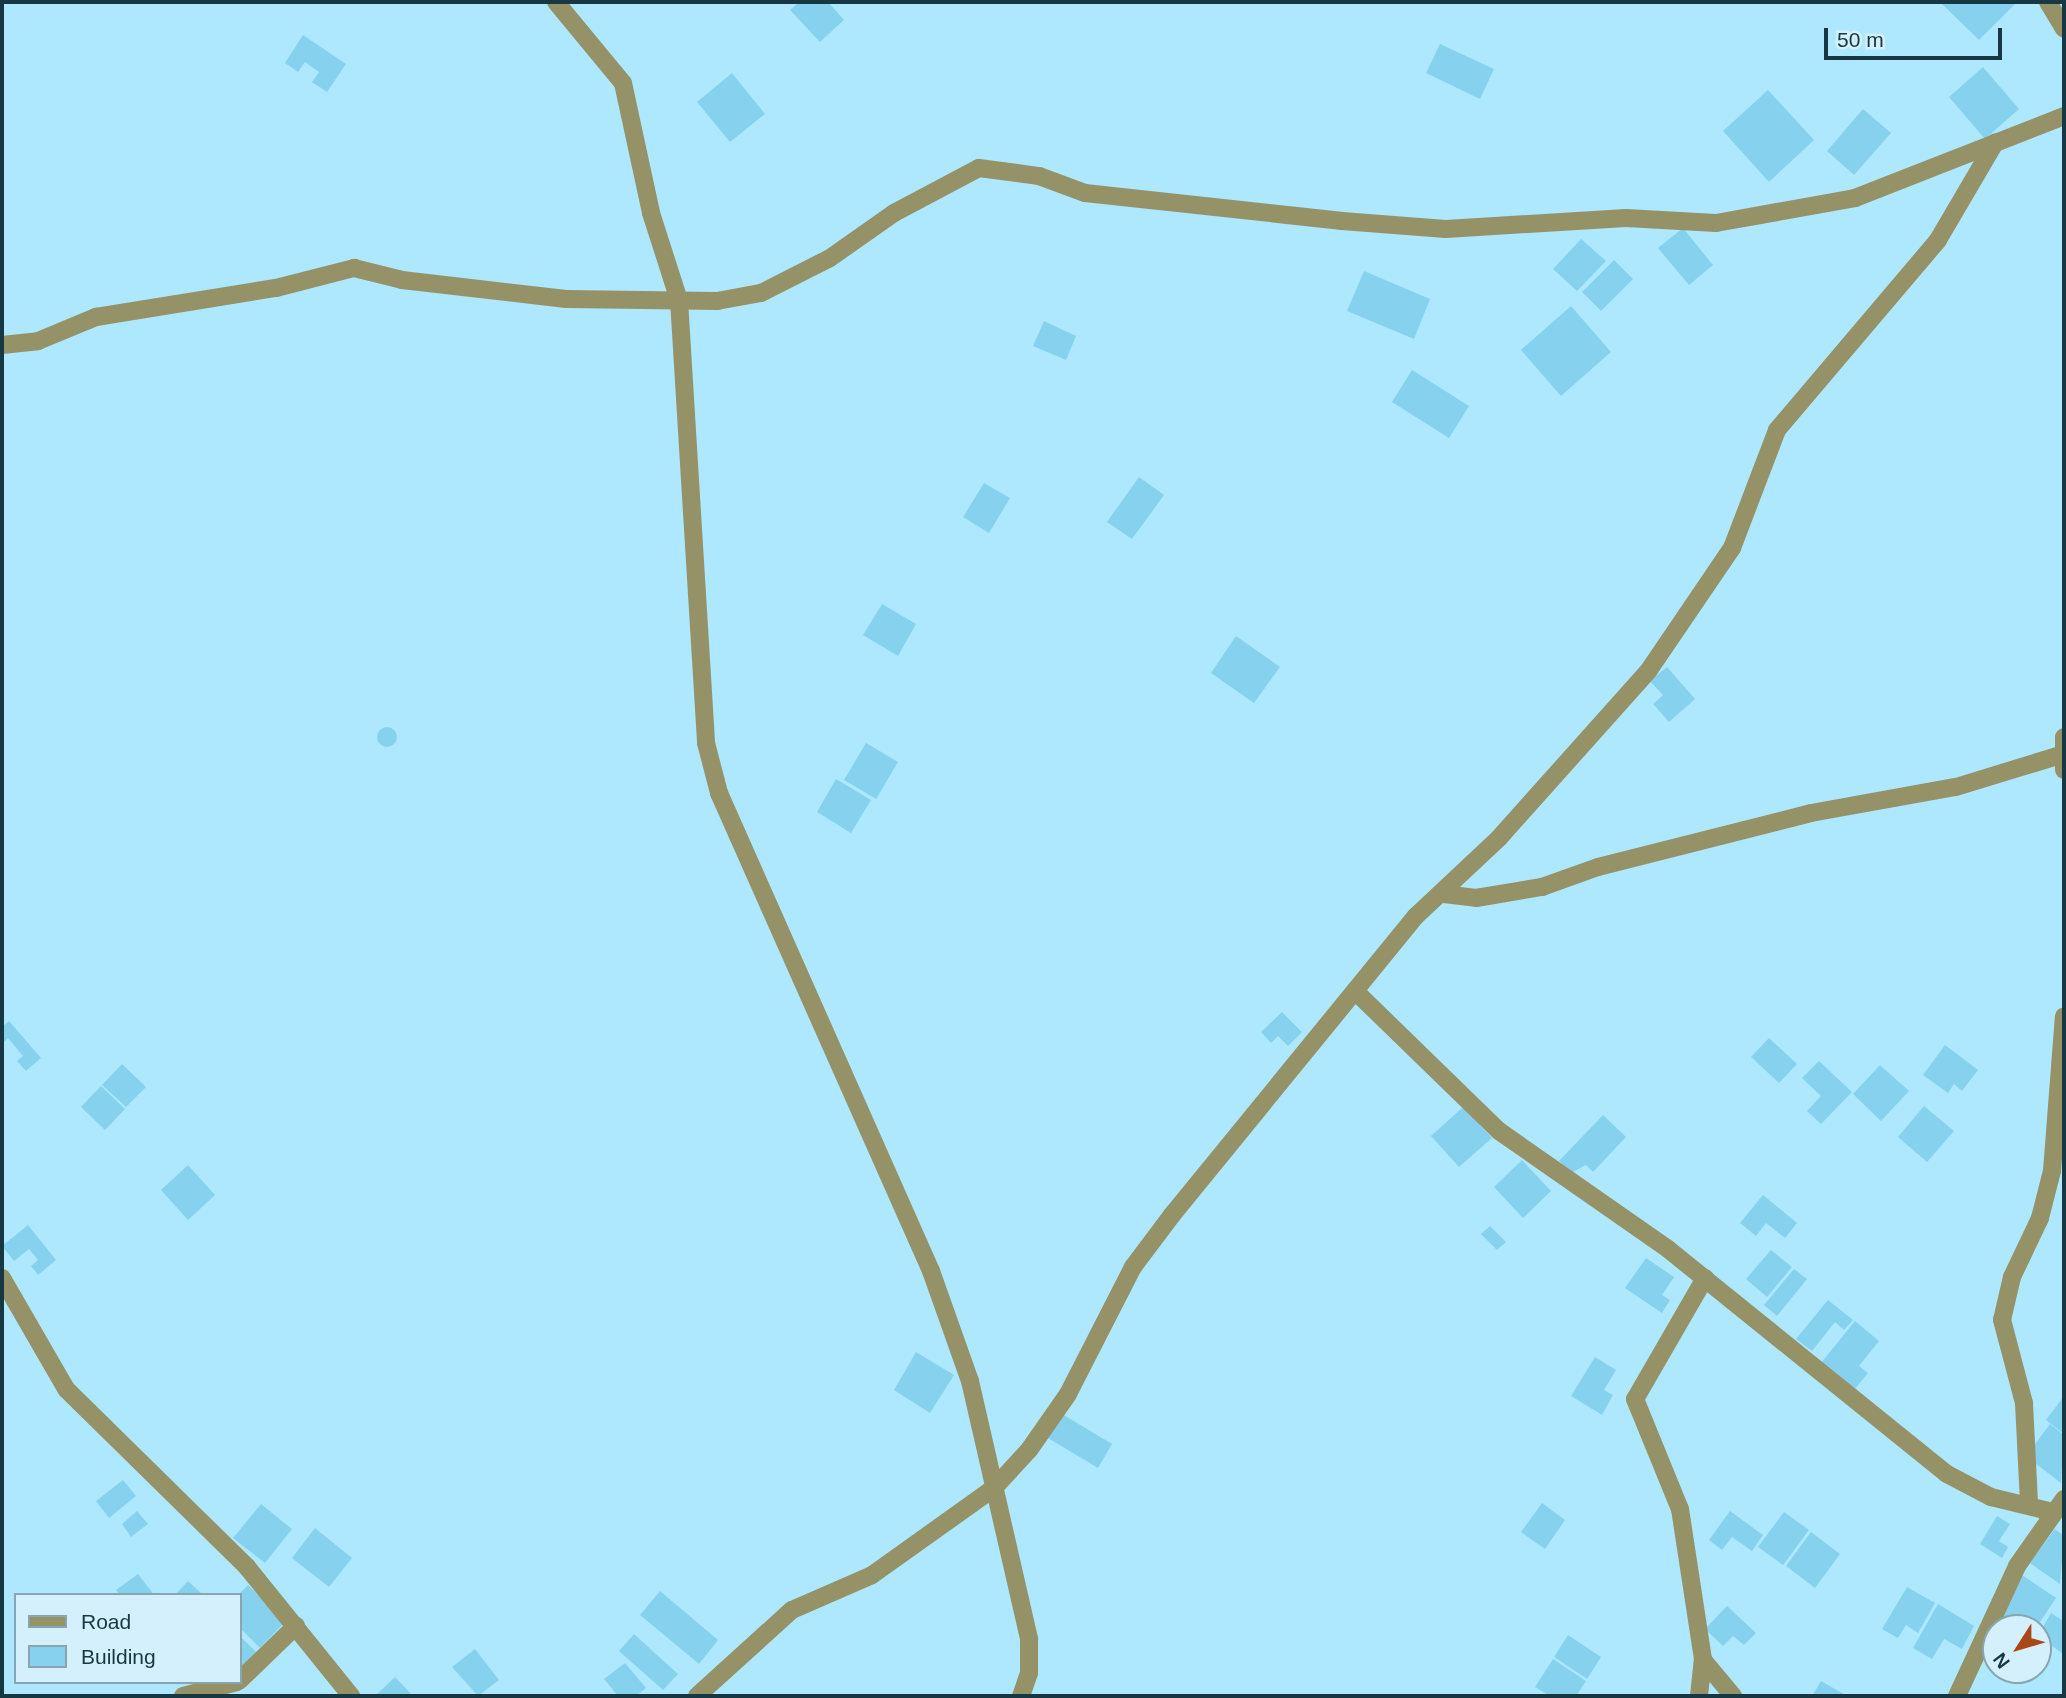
<!DOCTYPE html>
<style>
body{margin:0}
#map{position:relative;width:2066px;height:1698px;overflow:hidden;background:#ade8ff;font-family:Arial,sans-serif}
div>[style]{position:absolute}
.building>*{inset:0;background:#86d2ee}
.round{border-radius:50%}
.minor>*{height:18px;margin:-9px;padding:0 9px;transform-origin:9px;border-radius:9px;background:#969268}
span{translate:-50% -50%;white-space:nowrap;text-align:center;line-height:1.15;-webkit-text-stroke:5px #d3f0fc;paint-order:stroke}
.frame{position:absolute;inset:0;border:4px solid #173742;pointer-events:none}
.legend{position:absolute;left:14px;top:1593px;width:228px;height:91px;box-sizing:border-box;background:#d3f0fc;border:2px solid #88a6b2;margin:0;padding:9px 12px;list-style:none;font-size:21px;color:#173742}
.legend li{display:flex;align-items:center;gap:14px;height:35px}
.legend b{width:35px;border:2px solid #88a6b2}
.north{position:absolute;left:1982px;top:1614px;width:70px;height:70px;box-sizing:border-box;background:#d3f0fc;border:2px solid #88a6b2;border-radius:50%;rotate:233deg;font-size:19px;font-weight:700;line-height:28px;text-align:center;color:#173742}
.north::after{content:'';display:block;margin:auto;width:24px;height:32px;background:#ab4714;clip-path:polygon(50% 0,100% 100%,50% 72%,0 100%)}
.scale{position:absolute;left:1824px;top:28px;width:178px;height:32px;box-sizing:border-box;border:4px solid #173742;border-top:0;padding-left:9px;font-size:21px;line-height:24px;white-space:nowrap;color:#173742;-webkit-text-stroke:5px #d3f0fc;paint-order:stroke}
</style>
<div id="map">
<div class="building">
<div style="clip-path:polygon(799px 2px,828px 2px,844px 20px,820px 42px,790px 10px)"></div>
<div style="clip-path:polygon(1940px 2px,2017px 2px,1979px 40px)"></div>
<div style="clip-path:polygon(303px 35px,346px 64px,327px 92px,312px 82px,319px 72px,305px 62px,298px 72px,285px 63px)"></div>
<div style="clip-path:polygon(1440px 44px,1494px 69px,1480px 99px,1426px 73px)"></div>
<div style="clip-path:polygon(1983px 67px,2019px 109px,1985px 139px,1949px 97px)"></div>
<div style="clip-path:polygon(732px 73px,765px 114px,730px 142px,697px 102px)"></div>
<div style="clip-path:polygon(1768px 90px,1814px 140px,1769px 182px,1723px 131px)"></div>
<div style="clip-path:polygon(1863px 109px,1891px 133px,1854px 175px,1827px 151px)"></div>
<div style="clip-path:polygon(1683px 228px,1713px 265px,1689px 285px,1658px 248px)"></div>
<div style="clip-path:polygon(1581px 239px,1606px 261px,1577px 291px,1553px 269px)"></div>
<div style="clip-path:polygon(1614px 260px,1633px 279px,1601px 311px,1582px 292px)"></div>
<div style="clip-path:polygon(1364px 271px,1430px 299px,1414px 339px,1347px 311px)"></div>
<div style="clip-path:polygon(1571px 306px,1611px 352px,1561px 396px,1521px 350px)"></div>
<div style="clip-path:polygon(1044px 321px,1076px 336px,1066px 360px,1033px 346px)"></div>
<div style="clip-path:polygon(1412px 370px,1469px 406px,1449px 438px,1392px 402px)"></div>
<div style="clip-path:polygon(1139px 477px,1164px 495px,1132px 539px,1107px 522px)"></div>
<div style="clip-path:polygon(984px 483px,1010px 498px,989px 533px,963px 517px)"></div>
<div style="clip-path:polygon(882px 604px,916px 624px,898px 656px,863px 635px)"></div>
<div style="clip-path:polygon(1236px 636px,1280px 667px,1254px 703px,1211px 673px)"></div>
<div style="clip-path:polygon(1667px 667px,1695px 699px,1669px 722px,1653px 704px,1663px 695px,1650px 681px)"></div>
<div class="round" style="left:377px;top:727px;width:20px;height:20px"></div>
<div style="clip-path:polygon(866px 743px,898px 762px,876px 799px,844px 780px)"></div>
<div style="clip-path:polygon(836px 779px,871px 800px,851px 833px,817px 812px)"></div>
<div style="clip-path:polygon(1282px 1012px,1302px 1032px,1288px 1046px,1278px 1036px,1271px 1043px,1261px 1032px)"></div>
<div style="clip-path:polygon(9px 1021px,41px 1058px,26px 1071px,17px 1061px,23px 1056px,8px 1038px,2px 1044px,2px 1027px)"></div>
<div style="clip-path:polygon(1769px 1038px,1797px 1064px,1779px 1083px,1751px 1057px)"></div>
<div style="clip-path:polygon(1945px 1045px,1978px 1070px,1962px 1091px,1954px 1084px,1948px 1093px,1923px 1075px)"></div>
<div style="clip-path:polygon(1819px 1061px,1852px 1092px,1821px 1124px,1807px 1111px,1821px 1096px,1802px 1078px)"></div>
<div style="clip-path:polygon(122px 1064px,146px 1087px,126px 1107px,102px 1085px)"></div>
<div style="clip-path:polygon(1880px 1065px,1909px 1091px,1881px 1121px,1853px 1094px)"></div>
<div style="clip-path:polygon(101px 1086px,125px 1109px,105px 1130px,81px 1107px)"></div>
<div style="clip-path:polygon(1924px 1106px,1954px 1131px,1927px 1162px,1898px 1137px)"></div>
<div style="clip-path:polygon(1463px 1107px,1492px 1138px,1459px 1167px,1431px 1136px)"></div>
<div style="clip-path:polygon(1603px 1115px,1626px 1137px,1593px 1172px,1586px 1165px,1571px 1173px,1559px 1161px)"></div>
<div style="clip-path:polygon(1522px 1160px,1551px 1191px,1523px 1218px,1494px 1187px)"></div>
<div style="clip-path:polygon(188px 1165px,215px 1195px,188px 1220px,161px 1190px)"></div>
<div style="clip-path:polygon(1763px 1195px,1797px 1223px,1785px 1238px,1766px 1223px,1756px 1236px,1740px 1223px)"></div>
<div style="clip-path:polygon(28px 1225px,56px 1260px,38px 1275px,31px 1266px,38px 1260px,29px 1249px,14px 1261px,2px 1246px)"></div>
<div style="clip-path:polygon(1490px 1226px,1506px 1242px,1497px 1250px,1481px 1234px)"></div>
<div style="clip-path:polygon(1771px 1250px,1792px 1267px,1767px 1297px,1746px 1279px)"></div>
<div style="clip-path:polygon(1646px 1258px,1674px 1277px,1662px 1295px,1670px 1300px,1662px 1313px,1625px 1288px)"></div>
<div style="clip-path:polygon(1794px 1269px,1807px 1279px,1777px 1316px,1764px 1305px)"></div>
<div style="clip-path:polygon(1828px 1300px,1853px 1320px,1844px 1330px,1835px 1322px,1812px 1351px,1796px 1339px)"></div>
<div style="clip-path:polygon(1855px 1321px,1879px 1341px,1859px 1366px,1868px 1373px,1854px 1390px,1821px 1363px)"></div>
<div style="clip-path:polygon(916px 1352px,954px 1375px,930px 1413px,894px 1390px)"></div>
<div style="clip-path:polygon(1595px 1357px,1616px 1370px,1604px 1390px,1613px 1395px,1602px 1415px,1571px 1396px)"></div>
<div style="clip-path:polygon(2064px 1396px,2064px 1434px,2046px 1420px)"></div>
<div style="clip-path:polygon(1062px 1414px,1112px 1444px,1098px 1468px,1048px 1438px)"></div>
<div style="clip-path:polygon(2050px 1424px,2064px 1435px,2061px 1483px,2026px 1456px)"></div>
<div style="clip-path:polygon(123px 1480px,136px 1496px,109px 1518px,96px 1501px)"></div>
<div style="clip-path:polygon(1542px 1503px,1565px 1520px,1545px 1549px,1521px 1532px)"></div>
<div style="clip-path:polygon(261px 1504px,292px 1529px,265px 1563px,233px 1538px)"></div>
<div style="clip-path:polygon(137px 1511px,148px 1524px,131px 1537px,122px 1524px)"></div>
<div style="clip-path:polygon(1730px 1511px,1763px 1535px,1752px 1551px,1732px 1537px,1722px 1550px,1709px 1540px)"></div>
<div style="clip-path:polygon(1784px 1512px,1809px 1530px,1783px 1565px,1758px 1547px)"></div>
<div style="clip-path:polygon(1997px 1516px,2010px 1524px,1999px 1541px,2008px 1547px,2002px 1558px,1980px 1544px)"></div>
<div style="clip-path:polygon(315px 1528px,352px 1558px,329px 1587px,292px 1558px)"></div>
<div style="clip-path:polygon(2055px 1529px,2064px 1536px,2060px 1584px,2030px 1563px)"></div>
<div style="clip-path:polygon(1811px 1532px,1840px 1554px,1815px 1588px,1786px 1566px)"></div>
<div style="clip-path:polygon(138px 1574px,154px 1595px,120px 1595px,116px 1590px)"></div>
<div style="clip-path:polygon(2022px 1575px,2056px 1598px,2036px 1628px,2017px 1628px,1996px 1614px)"></div>
<div style="clip-path:polygon(188px 1581px,203px 1595px,175px 1595px)"></div>
<div style="clip-path:polygon(248px 1585px,285px 1622px,260px 1648px,240px 1628px,238px 1595px)"></div>
<div style="clip-path:polygon(1907px 1587px,1935px 1603px,1918px 1633px,1906px 1625px,1898px 1638px,1882px 1629px)"></div>
<div style="clip-path:polygon(660px 1591px,718px 1640px,699px 1664px,640px 1615px)"></div>
<div style="clip-path:polygon(1938px 1604px,1974px 1626px,1962px 1649px,1944px 1639px,1932px 1659px,1913px 1648px)"></div>
<div style="clip-path:polygon(1727px 1606px,1756px 1633px,1744px 1645px,1733px 1636px,1723px 1646px,1705px 1629px)"></div>
<div style="clip-path:polygon(2051px 1613px,2062px 1620px,2064px 1616px,2062px 1653px,2038px 1636px)"></div>
<div style="clip-path:polygon(634px 1634px,678px 1674px,663px 1690px,619px 1651px)"></div>
<div style="clip-path:polygon(1568px 1635px,1601px 1657px,1587px 1679px,1554px 1657px)"></div>
<div style="clip-path:polygon(240px 1636px,256px 1652px,240px 1668px)"></div>
<div style="clip-path:polygon(475px 1649px,499px 1680px,478px 1696px,452px 1667px)"></div>
<div style="clip-path:polygon(1553px 1659px,1586px 1681px,1576px 1696px,1550px 1696px,1535px 1687px)"></div>
<div style="clip-path:polygon(625px 1663px,646px 1688px,636px 1696px,618px 1696px,604px 1679px)"></div>
<div style="clip-path:polygon(395px 1677px,413px 1696px,375px 1696px)"></div>
<div style="clip-path:polygon(1821px 1681px,1847px 1696px,1812px 1696px)"></div>
</div>
<div class="minor">
<div style="left:556px;top:2px;width:105px;rotate:50.4deg"></div>
<div style="left:623px;top:83px;width:133px;rotate:77.8deg"></div>
<div style="left:651px;top:213px;width:91px;rotate:72.2deg"></div>
<div style="left:679px;top:300px;width:444px;rotate:86.5deg"></div>
<div style="left:706px;top:743px;width:52px;rotate:75.4deg"></div>
<div style="left:719px;top:793px;width:523px;rotate:66.08deg"></div>
<div style="left:931px;top:1271px;width:117px;rotate:70.5deg"></div>
<div style="left:970px;top:1381px;width:265px;rotate:77.1deg"></div>
<div style="left:1029px;top:1639px;width:34px;rotate:90deg"></div>
<div style="left:1029px;top:1673px;width:24px;rotate:109deg"></div>
<div style="left:2048px;top:2px;width:31px;rotate:59deg"></div>
<div style="left:2px;top:345px;width:36px;rotate:-6deg"></div>
<div style="left:38px;top:341px;width:63px;rotate:-22.5deg"></div>
<div style="left:96px;top:317px;width:182px;rotate:-9.2deg"></div>
<div style="left:276px;top:288px;width:81px;rotate:-14.4deg"></div>
<div style="left:354px;top:268px;width:49px;rotate:14deg"></div>
<div style="left:402px;top:280px;width:165px;rotate:6.6deg"></div>
<div style="left:566px;top:299px;width:151px;rotate:0.8deg"></div>
<div style="left:717px;top:301px;width:45px;rotate:-10.3deg"></div>
<div style="left:761px;top:293px;width:77px;rotate:-26.9deg"></div>
<div style="left:830px;top:258px;width:78px;rotate:-35.1deg"></div>
<div style="left:894px;top:213px;width:96px;rotate:-27.9deg"></div>
<div style="left:979px;top:168px;width:61px;rotate:7.6deg"></div>
<div style="left:1039px;top:176px;width:49px;rotate:20.3deg"></div>
<div style="left:1085px;top:193px;width:259px;rotate:6.2deg"></div>
<div style="left:1342px;top:221px;width:104px;rotate:4.4deg"></div>
<div style="left:1446px;top:229px;width:180px;rotate:-3.5deg"></div>
<div style="left:1626px;top:218px;width:90px;rotate:3.2deg"></div>
<div style="left:1716px;top:223px;width:141px;rotate:-10.2deg"></div>
<div style="left:1855px;top:198px;width:225px;rotate:-21.4deg"></div>
<div style="left:2064px;top:737px;width:33px;rotate:90deg"></div>
<div style="left:1444px;top:894px;width:32px;rotate:7deg"></div>
<div style="left:1476px;top:898px;width:67px;rotate:-9.5deg"></div>
<div style="left:1542px;top:887px;width:59px;rotate:-19.7deg"></div>
<div style="left:1598px;top:867px;width:220px;rotate:-14.2deg"></div>
<div style="left:1811px;top:813px;width:147px;rotate:-10.2deg"></div>
<div style="left:1956px;top:787px;width:113px;rotate:-17deg"></div>
<div style="left:1355px;top:991px;width:201px;rotate:44.2deg"></div>
<div style="left:1499px;top:1131px;width:206px;rotate:34.9deg"></div>
<div style="left:1668px;top:1249px;width:358px;rotate:38.9deg"></div>
<div style="left:1947px;top:1474px;width:50px;rotate:27.6deg"></div>
<div style="left:1991px;top:1497px;width:64px;rotate:13.6deg"></div>
<div style="left:2px;top:1278px;width:128px;rotate:60deg"></div>
<div style="left:66px;top:1389px;width:254px;rotate:44.5deg"></div>
<div style="left:247px;top:1567px;width:166px;rotate:51.1deg"></div>
<div style="left:1705px;top:1278px;width:140px;rotate:120deg"></div>
<div style="left:1635px;top:1399px;width:119px;rotate:67.8deg"></div>
<div style="left:1680px;top:1509px;width:153px;rotate:81.3deg"></div>
<div style="left:1703px;top:1660px;width:47px;rotate:50.2deg"></div>
<div style="left:2029px;top:1502px;width:99px;rotate:-92.9deg"></div>
<div style="left:2024px;top:1403px;width:86px;rotate:-104.8deg"></div>
<div style="left:2002px;top:1320px;width:44px;rotate:-76.9deg"></div>
<div style="left:2012px;top:1277px;width:65px;rotate:-64.6deg"></div>
<div style="left:2040px;top:1218px;width:49px;rotate:-75.7deg"></div>
<div style="left:2052px;top:1171px;width:155px;rotate:-85.6deg"></div>
<div style="left:240px;top:1680px;width:78px;rotate:-44deg"></div>
<div style="left:183px;top:1696px;width:56px;rotate:-14.5deg"></div>
<div style="left:697px;top:1696px;width:128px;rotate:-42.2deg"></div>
<div style="left:792px;top:1610px;width:87px;rotate:-23.6deg"></div>
<div style="left:872px;top:1575px;width:150px;rotate:-35.5deg"></div>
<div style="left:994px;top:1488px;width:52px;rotate:-47.4deg"></div>
<div style="left:1029px;top:1450px;width:68px;rotate:-55.1deg"></div>
<div style="left:1068px;top:1394px;width:143px;rotate:-62.9deg"></div>
<div style="left:1133px;top:1267px;width:65px;rotate:-53.1deg"></div>
<div style="left:1172px;top:1215px;width:386px;rotate:-50.8deg"></div>
<div style="left:1416px;top:916px;width:114px;rotate:-43.2deg"></div>
<div style="left:1499px;top:838px;width:225px;rotate:-48.2deg"></div>
<div style="left:1649px;top:670px;width:148px;rotate:-55.8deg"></div>
<div style="left:1732px;top:548px;width:126px;rotate:-69.1deg"></div>
<div style="left:1777px;top:430px;width:249px;rotate:-49.7deg"></div>
<div style="left:1938px;top:240px;width:113px;rotate:-59.6deg"></div>
<div style="left:1699px;top:1696px;width:36px;rotate:-84deg"></div>
<div style="left:1957px;top:1696px;width:143px;rotate:-65.2deg"></div>
<div style="left:2017px;top:1566px;width:82px;rotate:-55deg"></div>
</div>
<div class="frame"></div>
<ul class="legend">
<li><b style="height:9px;background:#969268"></b>Road</li>
<li><b style="height:19px;background:#86d2ee"></b>Building</li>
</ul>
<div class="north">N</div>
<div class="scale">50 m</div>
</div>
